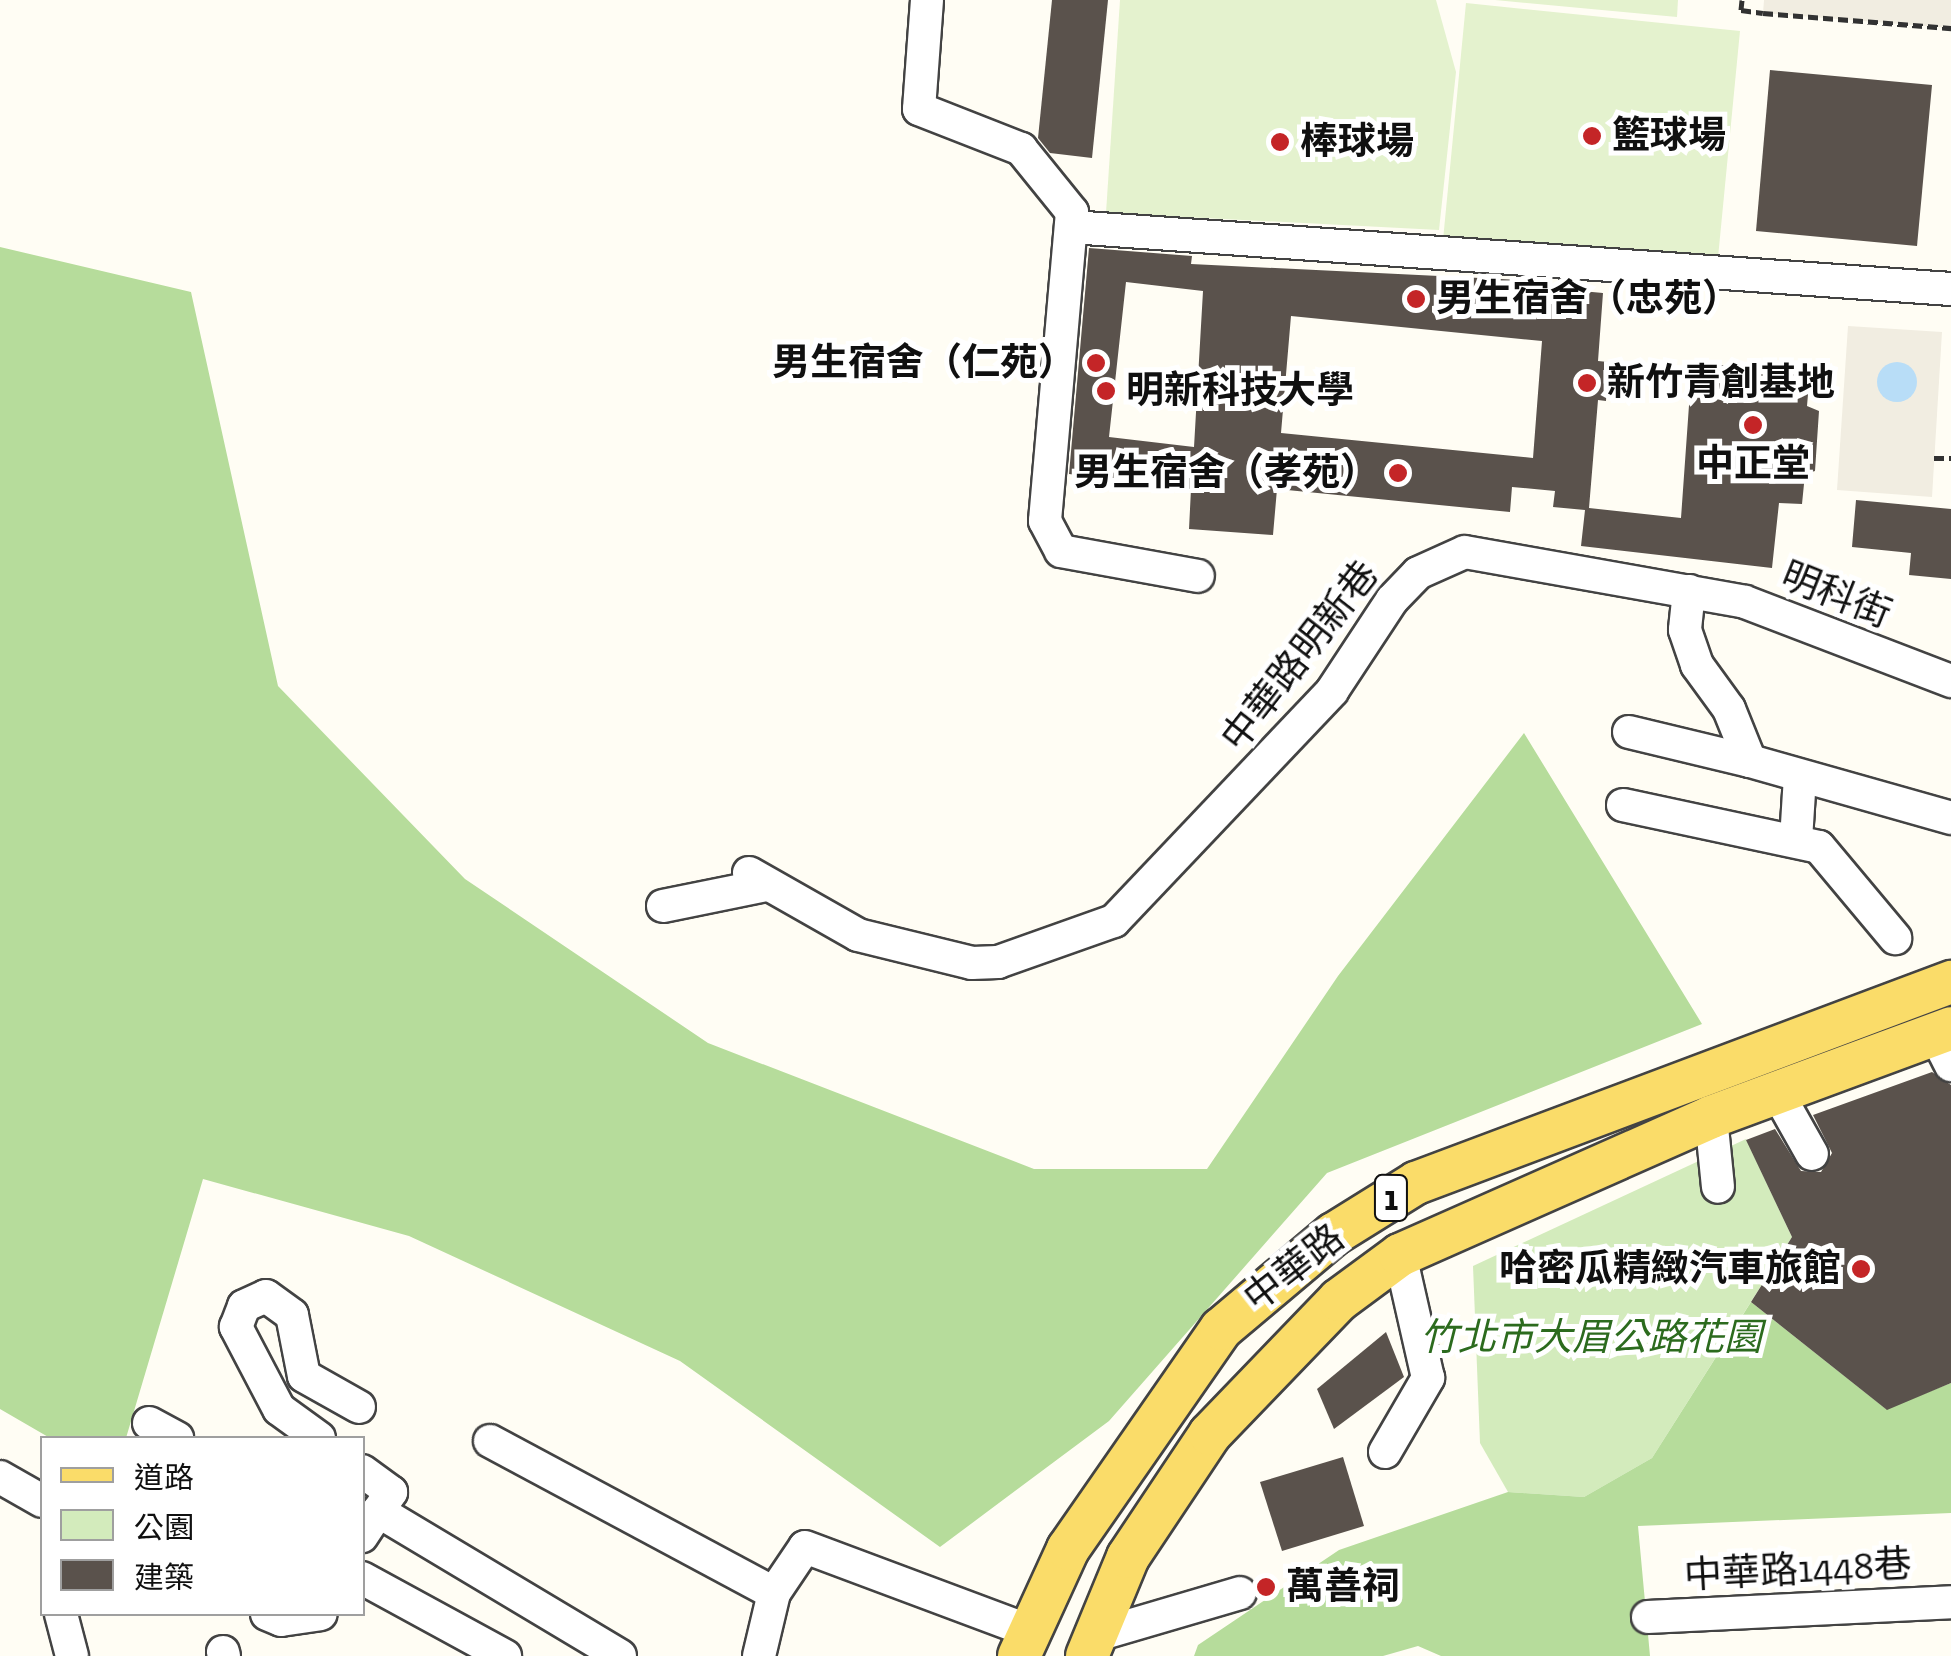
<!DOCTYPE html>
<meta charset="utf-8">
<style>
body{margin:0}
#map{position:relative;width:1951px;height:1656px;overflow:hidden;background:#fffdf4;font-family:"Zilla Slab","Noto Sans TC",serif}
div>[style]{position:absolute}
.green>*{inset:0;background:#d3ebbc}
.forest>*{inset:0;background:#b6dc9b}
.pitch>*{inset:0;background:#e4f2ce}
.plaza>*{inset:0;background:#f1ede1}
.water>*{inset:0;background:#b8ddf7}
.round{border-radius:50%}
.building>*{inset:0;background:#5a524c}
.path>*{height:5px;margin-top:-2.5px;transform-origin:0;background:repeating-linear-gradient(90deg,#323232 0 10px,transparent 0 15px)}
.roads{filter:drop-shadow(2px 0 #434343) drop-shadow(-2px 0 #434343) drop-shadow(0 2px #434343) drop-shadow(0 -2px #434343)}
.minor>*{height:32px;margin:-16px;padding:0 16px;transform-origin:16px;border-radius:16px;background:#fff}
.major>*{height:42px;margin:-21px;padding:0 21px;transform-origin:21px;border-radius:21px;background:#fadc69}
.dots>*{width:28px;height:28px;translate:-50% -50%;box-sizing:border-box;border:5px solid #fff;border-radius:50%}
span{translate:-50% -50%;white-space:nowrap;text-align:center;line-height:1.15;-webkit-text-stroke:10px #fff;paint-order:stroke}
.shield-label span{padding:2px 8px;background:#fff;border:2px solid;border-radius:8px;-webkit-text-stroke-width:0}
.shield-label{font-size:35px;color:#101010;font-weight:700}
.poi-label{font-size:38px;color:#101010;font-weight:700}
.left{translate:0 -50%;text-align:left}
.right{translate:-100% -50%;text-align:right}
.street-label{font-size:38px;color:#101010}
.park-label{font-size:38px;color:#2c6b1e;font-style:italic}
.legend{position:absolute;left:40px;top:1436px;width:325px;height:180px;box-sizing:border-box;background:#fff;border:2px solid #9f9f9f;margin:0;padding:12px 18px;list-style:none;font-size:30px;color:#101010}
.legend li{display:flex;align-items:center;gap:20px;height:50px}
.legend b{width:50px;border:2px solid #9f9f9f}
</style>
<div id="map">
<div class="green">
<div style="clip-path:polygon(1746px 1139px,1792px 1237px,1652px 1458px,1584px 1497px,1508px 1492px,1480px 1443px,1473px 1266px)"></div>
</div>
<div class="forest">
<div style="clip-path:polygon(0 247px,191px 292px,278px 686px,465px 879px,708px 1043px,1034px 1169px,1207px 1169px,1338px 976px,1524px 733px,1702px 1024px,1327px 1173px,1109px 1421px,940px 1547px,680px 1361px,409px 1236px,203px 1179px,126px 1438px,50px 1438px,0 1409px)"></div>
<div style="clip-path:polygon(1751px 1302px,1886px 1409px,1951px 1383px,1951px 1513px,1638px 1526px,1650px 1656px,1441px 1656px,1418px 1646px,1383px 1656px,1194px 1656px,1198px 1645px,1339px 1550px,1508px 1492px,1584px 1497px,1652px 1458px)"></div>
</div>
<div class="pitch">
<div style="clip-path:polygon(1120px 0,1436px 0,1456px 72px,1439px 230px,1106px 213px)"></div>
<div style="clip-path:polygon(1495px 0,1678px 0,1677px 17px)"></div>
<div style="clip-path:polygon(1466px 3px,1740px 31px,1717px 268px,1443px 240px)"></div>
</div>
<div class="plaza">
<div style="clip-path:polygon(1764px 0,1951px 0,1951px 28px,1763px 13px)"></div>
<div style="clip-path:polygon(1848px 326px,1942px 332px,1932px 497px,1837px 490px)"></div>
</div>
<div class="water">
<div class="round" style="left:1877px;top:362px;width:40px;height:40px"></div>
</div>
<div class="building">
<div style="clip-path:polygon(1052px 0,1108px 0,1092px 158px,1050px 153px,1038px 138px)"></div>
<div style="clip-path:polygon(1770px 70px,1932px 85px,1917px 246px,1756px 231px)"></div>
<div style="clip-path:polygon(evenodd,1089px 248px,1192px 256px,1191px 264px,1539px 281px,1538px 287px,1603px 293px,1598px 361px,1608px 362px,1606px 401px,1598px 400px,1589px 508px,1681px 518px,1692px 363px,1810px 371px,1807px 406px,1819px 411px,1815px 471px,1805px 474px,1802px 504px,1779px 503px,1772px 568px,1581px 546px,1585px 510px,1553px 507px,1555px 491px,1512px 487px,1510px 512px,1277px 489px,1273px 535px,1189px 529px,1191px 489px,1069px 474px,1089px 248px,1126px 282px,1203px 291px,1194px 447px,1109px 437px,1126px 282px,1089px 248px,1291px 316px,1542px 341px,1533px 458px,1281px 433px,1291px 316px)"></div>
<div style="clip-path:polygon(1856px 500px,1951px 509px,1951px 579px,1909px 575px,1911px 553px,1852px 547px)"></div>
<div style="clip-path:polygon(1932px 1072px,1951px 1085px,1951px 1383px,1887px 1410px,1751px 1302px,1792px 1237px,1746px 1140px,1775px 1129px,1801px 1171px,1821px 1172px,1832px 1153px,1813px 1115px)"></div>
<div style="clip-path:polygon(1386px 1332px,1404px 1377px,1334px 1429px,1317px 1389px)"></div>
<div style="clip-path:polygon(1343px 1457px,1364px 1526px,1282px 1551px,1260px 1482px)"></div>
</div>
<div class="path">
<div style="left:1742px;top:0;width:10px;rotate:96deg"></div>
<div style="left:1741px;top:10px;width:22px;rotate:8deg"></div>
<div style="left:1763px;top:13px;width:189px;rotate:4.6deg"></div>
<div style="left:1934px;top:458px;width:17px"></div>
</div>
<div class="roads">
<div class="minor">
<div style="left:927px;top:0;width:109px;rotate:94.2deg"></div>
<div style="left:919px;top:109px;width:110px;rotate:21.4deg"></div>
<div style="left:1021px;top:149px;width:81px;rotate:51deg"></div>
<div style="left:1072px;top:212px;width:310px;rotate:95deg"></div>
<div style="left:1045px;top:521px;width:34px;rotate:62deg"></div>
<div style="left:1061px;top:551px;width:139px;rotate:10.3deg"></div>
<div style="left:1071px;top:227px;width:882px;rotate:4.03deg"></div>
<div style="left:1689px;top:591px;width:39px;rotate:96deg"></div>
<div style="left:1685px;top:630px;width:37px;rotate:71deg"></div>
<div style="left:1697px;top:665px;width:54px;rotate:54deg"></div>
<div style="left:1729px;top:709px;width:56px;rotate:68deg"></div>
<div style="left:1750px;top:761px;width:209px;rotate:15.8deg"></div>
<div style="left:1629px;top:732px;width:124px;rotate:13.5deg"></div>
<div style="left:1623px;top:805px;width:200px;rotate:12.1deg"></div>
<div style="left:1819px;top:847px;width:119px;rotate:50.1deg"></div>
<div style="left:1796px;top:840px;width:63px;rotate:-86.4deg"></div>
<div style="left:749px;top:873px;width:125px;rotate:29.6deg"></div>
<div style="left:858px;top:935px;width:117px;rotate:13.8deg"></div>
<div style="left:972px;top:963px;width:26px;rotate:-2deg"></div>
<div style="left:998px;top:962px;width:123px;rotate:-19.5deg"></div>
<div style="left:1114px;top:921px;width:317px;rotate:-46.5deg"></div>
<div style="left:1332px;top:691px;width:109px;rotate:-56.6deg"></div>
<div style="left:1392px;top:600px;width:37px;rotate:-46deg"></div>
<div style="left:1418px;top:573px;width:51px;rotate:-24.1deg"></div>
<div style="left:1465px;top:552px;width:284px;rotate:10.1deg"></div>
<div style="left:1745px;top:602px;width:221px;rotate:21deg"></div>
<div style="left:663px;top:906px;width:105px;rotate:-11.5deg"></div>
<div style="left:1935px;top:1034px;width:35px;rotate:63deg"></div>
<div style="left:1777px;top:1092px;width:71px;rotate:60.6deg"></div>
<div style="left:1711px;top:1117px;width:70px;rotate:84.3deg"></div>
<div style="left:149px;top:1423px;width:32px;rotate:28deg"></div>
<div style="left:319px;top:1438px;width:49px;rotate:-144.1deg"></div>
<div style="left:279px;top:1409px;width:93px;rotate:-117.7deg"></div>
<div style="left:236px;top:1327px;width:22px;rotate:-69deg"></div>
<div style="left:244px;top:1306px;width:24px;rotate:-24deg"></div>
<div style="left:266px;top:1296px;width:32px;rotate:36deg"></div>
<div style="left:292px;top:1315px;width:62px;rotate:78.9deg"></div>
<div style="left:304px;top:1376px;width:63px;rotate:29.4deg"></div>
<div style="left:490px;top:1441px;width:322px;rotate:28.2deg"></div>
<div style="left:1385px;top:1452px;width:86px;rotate:-59.8deg"></div>
<div style="left:1428px;top:1378px;width:126px;rotate:-102.8deg"></div>
<div style="left:362px;top:1471px;width:36px;rotate:36deg"></div>
<div style="left:391px;top:1492px;width:53px;rotate:123.4deg"></div>
<div style="left:0;top:1477px;width:48px;rotate:29.7deg"></div>
<div style="left:378px;top:1511px;width:282px;rotate:30.9deg"></div>
<div style="left:362px;top:1578px;width:163px;rotate:28.6deg"></div>
<div style="left:61px;top:1614px;width:43px;rotate:75.3deg"></div>
<div style="left:267px;top:1614px;width:15px;rotate:23deg"></div>
<div style="left:281px;top:1620px;width:40px;rotate:-8.5deg"></div>
<div style="left:1648px;top:1617px;width:303px;rotate:-2.8deg"></div>
<div style="left:1094px;top:1636px;width:152px;rotate:-16.4deg"></div>
<div style="left:223px;top:1652px;width:4px;rotate:76deg"></div>
<div style="left:759px;top:1656px;width:65px;rotate:-76.6deg"></div>
<div style="left:774px;top:1593px;width:55px;rotate:-56deg"></div>
<div style="left:805px;top:1547px;width:237px;rotate:20.5deg"></div>
</div>
<div class="major">
<div style="left:1019px;top:1656px;width:118px;rotate:-65.4deg"></div>
<div style="left:1068px;top:1549px;width:268px;rotate:-55.2deg"></div>
<div style="left:1221px;top:1329px;width:148px;rotate:-40.1deg"></div>
<div style="left:1334px;top:1234px;width:97px;rotate:-31.9deg"></div>
<div style="left:1416px;top:1183px;width:572px;rotate:-20.59deg"></div>
<div style="left:1087px;top:1656px;width:107px;rotate:-67.5deg"></div>
<div style="left:1128px;top:1557px;width:148px;rotate:-56.3deg"></div>
<div style="left:1210px;top:1434px;width:186px;rotate:-46.1deg"></div>
<div style="left:1339px;top:1300px;width:76px;rotate:-36.4deg"></div>
<div style="left:1400px;top:1255px;width:340px;rotate:-23.9deg"></div>
<div style="left:1711px;top:1117px;width:256px;rotate:-20.3deg"></div>
</div>
</div>
<div class="dots">
<div style="left:1592px;top:136px;background:#c42527"></div>
<div style="left:1280px;top:142px;background:#c42527"></div>
<div style="left:1416px;top:299px;background:#c42527"></div>
<div style="left:1096px;top:363px;background:#c42527"></div>
<div style="left:1587px;top:383px;background:#c42527"></div>
<div style="left:1106px;top:391px;background:#c42527"></div>
<div style="left:1753px;top:425px;background:#c42527"></div>
<div style="left:1398px;top:473px;background:#c42527"></div>
<div style="left:1861px;top:1269px;background:#c42527"></div>
<div style="left:1266px;top:1587px;background:#c42527"></div>
</div>
<div class="shield-label">
<span style="left:1391px;top:1198px">1</span>
</div>
<div class="poi-label">
<span class="left" style="left:1612px;top:136px">籃球場</span>
<span class="left" style="left:1300px;top:142px">棒球場</span>
<span class="left" style="left:1436px;top:299px">男生宿舍（忠苑）</span>
<span class="right" style="left:1076px;top:363px">男生宿舍（仁苑）</span>
<span class="left" style="left:1607px;top:383px">新竹青創基地</span>
<span class="left" style="left:1126px;top:391px">明新科技大學</span>
<span style="left:1753px;top:464px">中正堂</span>
<span class="right" style="left:1378px;top:473px">男生宿舍（孝苑）</span>
<span class="right" style="left:1841px;top:1269px">哈密瓜精緻汽車旅館</span>
<span class="left" style="left:1286px;top:1587px">萬善祠</span>
</div>
<div class="street-label">
<span style="left:1836px;top:595px;rotate:22deg">明科街</span>
<span style="left:1300px;top:656px;rotate:-52deg">中華路明新巷</span>
<span style="left:1294px;top:1268px;rotate:-38deg">中華路</span>
<span style="left:1798px;top:1570px;rotate:-3deg">中華路1448巷</span>
</div>
<div class="park-label">
<span style="left:1591px;top:1338px">竹北市大眉公路花園</span>
</div>
<ul class="legend">
<li><b style="height:12px;background:#fadc69"></b>道路</li>
<li><b style="height:28px;background:#d3ebbc"></b>公園</li>
<li><b style="height:28px;background:#5a524c"></b>建築</li>
</ul>
</div>
